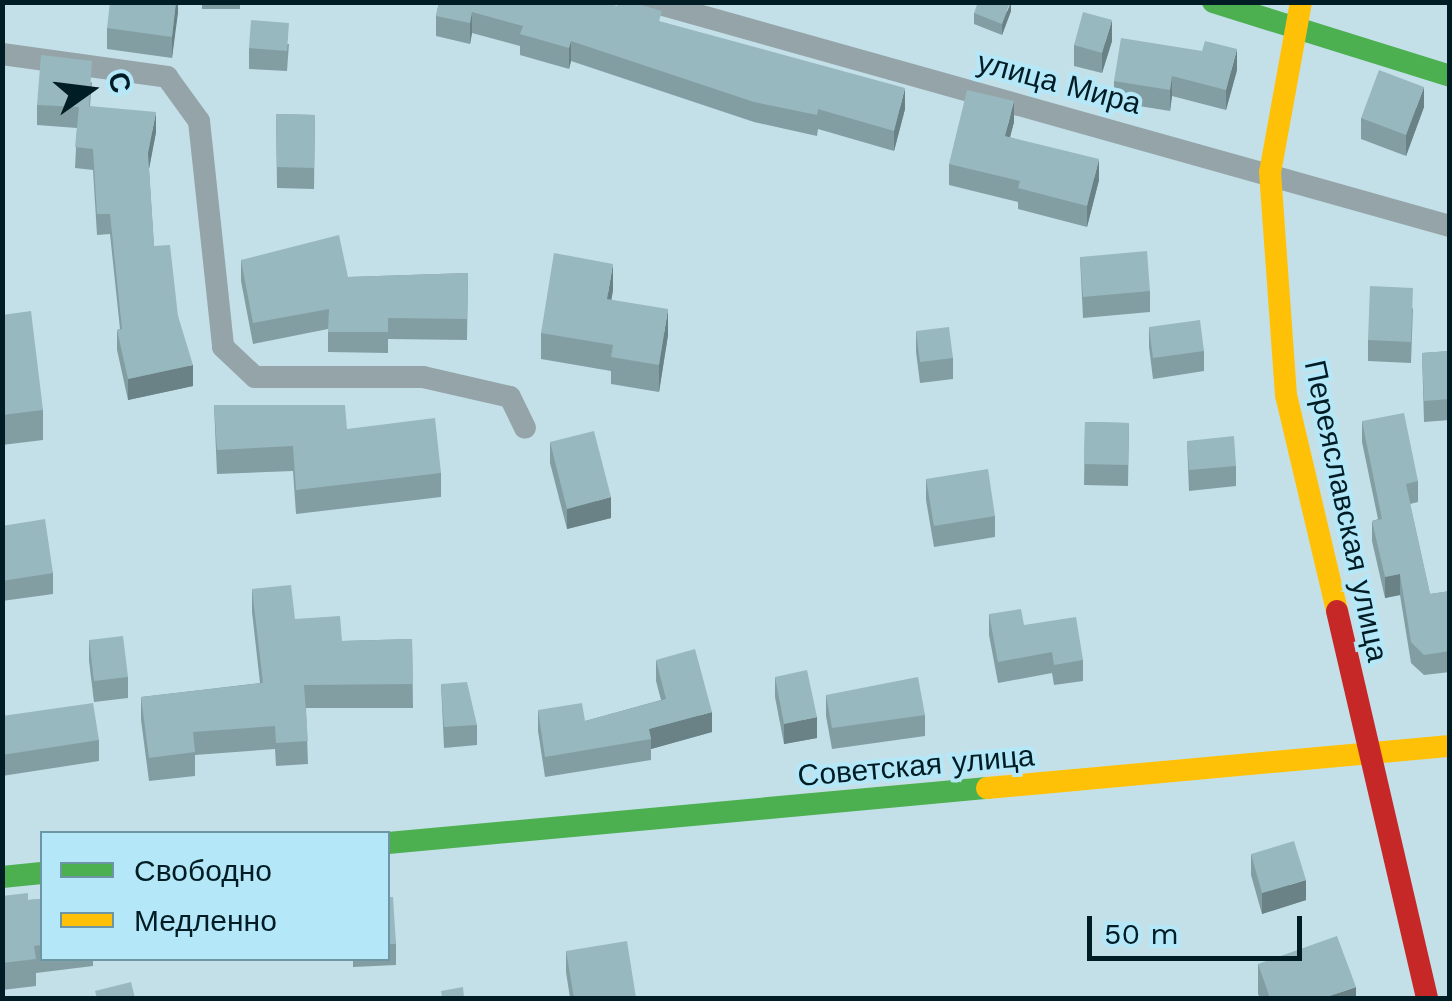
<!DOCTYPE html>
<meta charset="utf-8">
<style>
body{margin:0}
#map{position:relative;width:1452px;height:1001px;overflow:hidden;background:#c3e0e9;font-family:"Work Sans",sans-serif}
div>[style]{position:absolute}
.street>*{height:22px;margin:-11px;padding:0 11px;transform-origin:11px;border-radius:11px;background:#95a4a8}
.fast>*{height:22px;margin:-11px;padding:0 11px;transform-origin:11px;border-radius:11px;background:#4caf50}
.slow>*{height:22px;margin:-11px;padding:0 11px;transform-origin:11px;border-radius:11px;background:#ffc107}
.jam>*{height:22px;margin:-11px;padding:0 11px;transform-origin:11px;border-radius:11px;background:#c62828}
.wall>*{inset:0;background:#829ea3}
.shaded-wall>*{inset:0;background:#6a8185}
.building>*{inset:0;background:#97b8be}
span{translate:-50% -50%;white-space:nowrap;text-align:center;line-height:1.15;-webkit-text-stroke:8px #b4e8f8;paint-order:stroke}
.street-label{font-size:30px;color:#001c24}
.frame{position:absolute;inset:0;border:5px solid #001c24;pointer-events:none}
.legend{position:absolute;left:40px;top:831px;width:350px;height:130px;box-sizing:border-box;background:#b4e8f8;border:2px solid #6c96a3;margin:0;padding:12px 18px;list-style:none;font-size:30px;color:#001c24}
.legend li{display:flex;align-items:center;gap:20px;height:50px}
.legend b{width:50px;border:2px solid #6c96a3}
.north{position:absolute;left:40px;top:40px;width:100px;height:100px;-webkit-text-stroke:8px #b4e8f8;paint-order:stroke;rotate:76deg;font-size:28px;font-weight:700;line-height:40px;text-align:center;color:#001c24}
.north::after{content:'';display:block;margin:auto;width:35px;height:45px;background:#001c24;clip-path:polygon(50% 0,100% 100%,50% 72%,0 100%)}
.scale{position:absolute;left:1087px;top:916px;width:215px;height:45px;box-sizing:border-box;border:5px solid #001c24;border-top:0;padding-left:12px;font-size:30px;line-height:35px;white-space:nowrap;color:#001c24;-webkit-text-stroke:8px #b4e8f8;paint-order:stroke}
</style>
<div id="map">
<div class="street">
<div style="left:652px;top:2px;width:829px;rotate:15.68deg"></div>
<div style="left:2px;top:54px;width:167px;rotate:7.9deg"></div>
<div style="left:167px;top:77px;width:54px;rotate:54deg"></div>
<div style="left:199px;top:121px;width:227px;rotate:83.9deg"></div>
<div style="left:223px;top:347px;width:44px;rotate:43.2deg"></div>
<div style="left:255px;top:377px;width:168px"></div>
<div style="left:423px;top:377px;width:89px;rotate:12.9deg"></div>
<div style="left:510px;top:397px;width:34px;rotate:64deg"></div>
</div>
<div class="fast">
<div style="left:1213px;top:2px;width:248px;rotate:17.3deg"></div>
<div style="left:388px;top:843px;width:602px;rotate:-5.25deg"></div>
<div style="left:2px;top:877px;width:40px;rotate:-5.7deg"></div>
</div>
<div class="slow">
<div style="left:1301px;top:2px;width:173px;rotate:100.3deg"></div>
<div style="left:1270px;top:172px;width:224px;rotate:85.9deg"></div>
<div style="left:1286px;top:395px;width:222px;rotate:76.7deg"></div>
<div style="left:987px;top:788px;width:465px;rotate:-5.2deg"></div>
</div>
<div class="jam">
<div style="left:1337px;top:611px;width:397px;rotate:76.9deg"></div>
</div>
<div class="wall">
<div style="clip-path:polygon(178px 2px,172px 58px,107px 49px,107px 28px)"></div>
<div style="clip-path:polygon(202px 2px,240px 2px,240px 9px,202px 9px)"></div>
<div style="clip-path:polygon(439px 2px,662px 22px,905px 109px,894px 151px,818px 129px,817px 136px,754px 122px,571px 61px,569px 69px,520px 55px,520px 46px,472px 33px,470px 44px,436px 36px,436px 16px)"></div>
<div style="clip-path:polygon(1011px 11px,1002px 35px,974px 24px,974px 13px)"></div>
<div style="clip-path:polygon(1112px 41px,1102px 73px,1074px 66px,1074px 45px)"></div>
<div style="clip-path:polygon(289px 44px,287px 71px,249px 69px,249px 48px)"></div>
<div style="clip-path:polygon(1237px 70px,1226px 110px,1172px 96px,1170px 111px,1114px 102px,1114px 81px)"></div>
<div style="clip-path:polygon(92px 82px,90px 106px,156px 132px,149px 169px,154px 246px,178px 316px,193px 386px,128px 400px,117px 350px,117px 330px,120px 329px,110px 234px,97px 235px,93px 170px,75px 168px,77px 128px,37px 125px,37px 105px)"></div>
<div style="clip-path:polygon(1424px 107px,1406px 156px,1361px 139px,1361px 118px)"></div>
<div style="clip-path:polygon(276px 114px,315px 115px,314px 189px,277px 188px)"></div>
<div style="clip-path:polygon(1014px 122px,1010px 137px,1099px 180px,1087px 227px,1018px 209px,1018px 202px,949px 185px,949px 164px)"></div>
<div style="clip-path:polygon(1080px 257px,1150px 291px,1150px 312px,1083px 318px)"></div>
<div style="clip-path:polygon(241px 260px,348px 277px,468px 273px,467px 340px,388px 339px,388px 353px,328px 352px,328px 329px,253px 344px,241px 281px)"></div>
<div style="clip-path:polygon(613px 290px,611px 300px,668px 335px,659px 392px,611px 384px,611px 371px,541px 359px,541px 333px)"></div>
<div style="clip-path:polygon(1413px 308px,1411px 363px,1368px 361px,1368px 340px)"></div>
<div style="clip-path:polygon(2px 315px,43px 410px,43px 440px,2px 445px)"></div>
<div style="clip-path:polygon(1149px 327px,1204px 351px,1204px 371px,1153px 379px,1149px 347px)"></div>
<div style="clip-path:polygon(916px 331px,953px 358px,953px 379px,920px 383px,916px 352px)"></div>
<div style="clip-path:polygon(1450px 351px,1450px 420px,1424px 422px,1422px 353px)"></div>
<div style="clip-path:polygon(214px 405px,347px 429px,441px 473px,441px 497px,296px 514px,293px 471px,217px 474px)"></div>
<div style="clip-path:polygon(1362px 421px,1418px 481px,1418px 502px,1410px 504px,1430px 594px,1450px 591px,1450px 672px,1424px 675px,1411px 663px,1400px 595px,1385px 598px,1372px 541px,1372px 521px,1378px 519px,1362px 442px)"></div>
<div style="clip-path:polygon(1085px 422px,1129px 423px,1128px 486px,1084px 485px)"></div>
<div style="clip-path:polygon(1187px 441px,1236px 466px,1236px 486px,1189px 491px)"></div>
<div style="clip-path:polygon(550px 442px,611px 518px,567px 529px,550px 463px)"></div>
<div style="clip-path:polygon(926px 479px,995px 516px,995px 537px,934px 547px,926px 500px)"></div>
<div style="clip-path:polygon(2px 526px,53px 573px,53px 594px,2px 601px)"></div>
<div style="clip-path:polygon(252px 589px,295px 619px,342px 641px,412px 639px,413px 708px,306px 708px,308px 764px,276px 766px,275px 749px,195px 755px,195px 776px,149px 781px,141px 720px,141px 697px,260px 683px,252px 612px)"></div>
<div style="clip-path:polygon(989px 614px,1024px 625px,1083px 660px,1083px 681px,1054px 685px,1052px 673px,998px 683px,989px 635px)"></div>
<div style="clip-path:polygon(89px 640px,128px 677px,128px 698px,94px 702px,89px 661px)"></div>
<div style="clip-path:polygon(656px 660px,712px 732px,651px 749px,651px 760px,545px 777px,538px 731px,538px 710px,585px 721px,661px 700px,656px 681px)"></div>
<div style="clip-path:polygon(775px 677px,817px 738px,784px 744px,775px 697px)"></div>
<div style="clip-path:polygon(441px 684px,477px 725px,477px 745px,444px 748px)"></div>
<div style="clip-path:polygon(826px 695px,925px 715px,925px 736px,832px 749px,826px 716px)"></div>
<div style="clip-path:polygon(2px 716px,99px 740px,99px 761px,2px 776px)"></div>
<div style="clip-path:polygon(1251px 854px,1306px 900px,1262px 914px,1251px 875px)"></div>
<div style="clip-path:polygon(2px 896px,28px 900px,42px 899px,42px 958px,93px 958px,93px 966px,36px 973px,36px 986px,2px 990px)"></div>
<div style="clip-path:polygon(388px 897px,396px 944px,396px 965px,353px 967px,353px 958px,388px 958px)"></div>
<div style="clip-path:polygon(566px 951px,636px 998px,570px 998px,566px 972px)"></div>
<div style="clip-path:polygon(1258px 964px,1356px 998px,1260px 998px,1258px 994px)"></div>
</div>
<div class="shaded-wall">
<div style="clip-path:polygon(176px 2px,178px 2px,178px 13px,172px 58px,172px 37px)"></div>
<div style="clip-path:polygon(1011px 2px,1011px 11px,1002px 35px,1002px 24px)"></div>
<div style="clip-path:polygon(472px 12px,472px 33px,470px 44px,470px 23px)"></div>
<div style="clip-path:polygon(1112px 20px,1112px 41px,1102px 73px,1102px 53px)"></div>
<div style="clip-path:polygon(571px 41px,571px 61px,569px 69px,569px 48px)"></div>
<div style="clip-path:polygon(1237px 49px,1237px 70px,1226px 110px,1226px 90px)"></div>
<div style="clip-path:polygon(1172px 76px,1172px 96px,1170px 111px,1170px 90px)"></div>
<div style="clip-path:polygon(1424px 87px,1424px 107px,1406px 156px,1406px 135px)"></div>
<div style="clip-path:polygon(905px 88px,905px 109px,894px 151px,894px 131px)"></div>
<div style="clip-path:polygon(1014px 101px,1014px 122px,1005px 156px,1005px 136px)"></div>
<div style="clip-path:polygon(156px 112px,156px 132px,148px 174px,148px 153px)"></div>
<div style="clip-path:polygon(1099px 159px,1099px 180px,1087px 227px,1087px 206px)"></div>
<div style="clip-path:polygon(613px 264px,613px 290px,607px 326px,607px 299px)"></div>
<div style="clip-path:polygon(668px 309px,668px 335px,659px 392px,659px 365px)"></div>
<div style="clip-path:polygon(193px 365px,193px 386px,128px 400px,128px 379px)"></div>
<div style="clip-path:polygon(611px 497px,611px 518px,567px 529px,567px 509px)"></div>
<div style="clip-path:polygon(1400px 574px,1400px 595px,1385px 598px,1385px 577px)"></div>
<div style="clip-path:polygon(712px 712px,712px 732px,651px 749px,651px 739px,649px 729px)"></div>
<div style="clip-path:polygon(817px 717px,817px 738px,784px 744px,784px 724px)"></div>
<div style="clip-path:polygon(1306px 880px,1306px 900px,1262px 914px,1262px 893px)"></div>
<div style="clip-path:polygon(1356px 987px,1356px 998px,1324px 998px)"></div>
</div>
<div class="building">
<div style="clip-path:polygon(110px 2px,176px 2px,172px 37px,107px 28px)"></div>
<div style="clip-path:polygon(439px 2px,606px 2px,617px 6px,618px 2px,631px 2px,662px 11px,659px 21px,905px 88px,894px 131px,818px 109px,817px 115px,754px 102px,571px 41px,569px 48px,520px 34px,523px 26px,472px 12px,470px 23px,436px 16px)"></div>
<div style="clip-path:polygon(978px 2px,1010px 2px,1002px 24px,974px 13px)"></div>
<div style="clip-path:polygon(1083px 12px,1112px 20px,1102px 53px,1074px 45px)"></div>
<div style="clip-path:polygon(251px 20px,289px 23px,287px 51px,249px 48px)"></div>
<div style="clip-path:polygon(1121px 38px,1202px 51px,1205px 41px,1237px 49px,1226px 90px,1172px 76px,1170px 90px,1114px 81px)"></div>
<div style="clip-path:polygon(41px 55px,92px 61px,89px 106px,156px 112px,148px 153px,154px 246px,170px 245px,178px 316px,193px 365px,128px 379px,117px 330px,122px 329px,110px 214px,97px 214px,93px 149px,75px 147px,79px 107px,37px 105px)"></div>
<div style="clip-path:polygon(1379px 70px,1424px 87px,1406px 135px,1361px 118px)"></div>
<div style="clip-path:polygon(967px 90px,1014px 101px,1005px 136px,1099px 159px,1087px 206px,1018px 188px,1020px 181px,949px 164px)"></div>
<div style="clip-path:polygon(276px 114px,315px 115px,314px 168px,277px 167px)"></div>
<div style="clip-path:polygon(339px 235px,348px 277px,468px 273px,467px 319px,388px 318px,388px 332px,328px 332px,329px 309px,253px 323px,241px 260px)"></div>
<div style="clip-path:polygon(1147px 251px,1150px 291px,1083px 297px,1080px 257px)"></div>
<div style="clip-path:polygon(554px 253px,613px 264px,607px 299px,668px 309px,659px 365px,611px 357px,613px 345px,541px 333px)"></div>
<div style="clip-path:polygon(1370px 286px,1413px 288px,1411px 342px,1368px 340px)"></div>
<div style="clip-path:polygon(31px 311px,43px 410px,2px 415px,2px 315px)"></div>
<div style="clip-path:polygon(1200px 320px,1204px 351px,1153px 358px,1149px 327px)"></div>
<div style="clip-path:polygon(949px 327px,953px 358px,920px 362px,916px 331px)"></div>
<div style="clip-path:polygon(1450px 351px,1450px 399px,1424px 401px,1422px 353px)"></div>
<div style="clip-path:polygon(214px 405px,345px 405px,347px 429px,435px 418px,441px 473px,296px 490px,293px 446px,217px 450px)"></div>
<div style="clip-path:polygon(1404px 413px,1418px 481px,1406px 484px,1430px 594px,1450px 591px,1450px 651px,1424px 655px,1411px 642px,1400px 574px,1385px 577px,1372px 521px,1382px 519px,1362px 421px)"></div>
<div style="clip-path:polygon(1085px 422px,1129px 423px,1128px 465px,1084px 464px)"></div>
<div style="clip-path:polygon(594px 431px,611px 497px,567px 509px,550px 442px)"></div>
<div style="clip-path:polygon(1234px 436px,1236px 466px,1189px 470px,1187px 441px)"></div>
<div style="clip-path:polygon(988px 469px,995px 516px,934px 526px,926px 479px)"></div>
<div style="clip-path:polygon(45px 519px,53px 573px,2px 581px,2px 526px)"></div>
<div style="clip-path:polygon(291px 585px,295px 619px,340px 616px,342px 641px,412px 639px,413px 684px,304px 685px,308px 741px,276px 743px,275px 726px,193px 732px,195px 752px,149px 758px,141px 697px,263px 683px,252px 589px)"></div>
<div style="clip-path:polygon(1021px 609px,1024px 625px,1076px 617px,1083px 660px,1054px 665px,1052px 652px,998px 662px,989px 614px)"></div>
<div style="clip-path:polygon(123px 636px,128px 677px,94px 681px,89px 640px)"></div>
<div style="clip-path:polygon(695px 649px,712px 712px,649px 729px,651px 739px,545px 757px,538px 710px,582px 703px,585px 721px,666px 699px,656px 660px)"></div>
<div style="clip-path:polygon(807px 670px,817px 717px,784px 724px,775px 677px)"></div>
<div style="clip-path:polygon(918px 677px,925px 715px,832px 728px,826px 695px)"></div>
<div style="clip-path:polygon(467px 682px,477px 725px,444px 727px,441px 684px)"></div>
<div style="clip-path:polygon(93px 703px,99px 740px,2px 755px,2px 716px)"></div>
<div style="clip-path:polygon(1294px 841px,1306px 880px,1262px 893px,1251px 854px)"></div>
<div style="clip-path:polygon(28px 893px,28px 900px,42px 899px,42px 945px,34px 946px,36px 959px,2px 963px,2px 896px)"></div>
<div style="clip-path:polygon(388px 897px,393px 897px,396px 944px,388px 944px)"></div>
<div style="clip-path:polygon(1337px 936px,1356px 987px,1324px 998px,1270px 998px,1258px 964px)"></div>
<div style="clip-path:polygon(627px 941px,636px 998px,574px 998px,566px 951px)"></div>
<div style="clip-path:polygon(131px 982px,135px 998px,97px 998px,95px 991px)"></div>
<div style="clip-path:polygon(463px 987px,464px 998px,442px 998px,441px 991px)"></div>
</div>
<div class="street-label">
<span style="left:1059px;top:83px;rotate:15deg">улица Мира</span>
<span style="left:1346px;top:511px;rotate:78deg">Переяславская улица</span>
<span style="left:916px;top:766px;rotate:-5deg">Советская улица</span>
</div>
<div class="frame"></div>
<ul class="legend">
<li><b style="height:12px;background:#4caf50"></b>Свободно</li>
<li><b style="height:12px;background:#ffc107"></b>Медленно</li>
</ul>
<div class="north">С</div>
<div class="scale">50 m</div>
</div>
